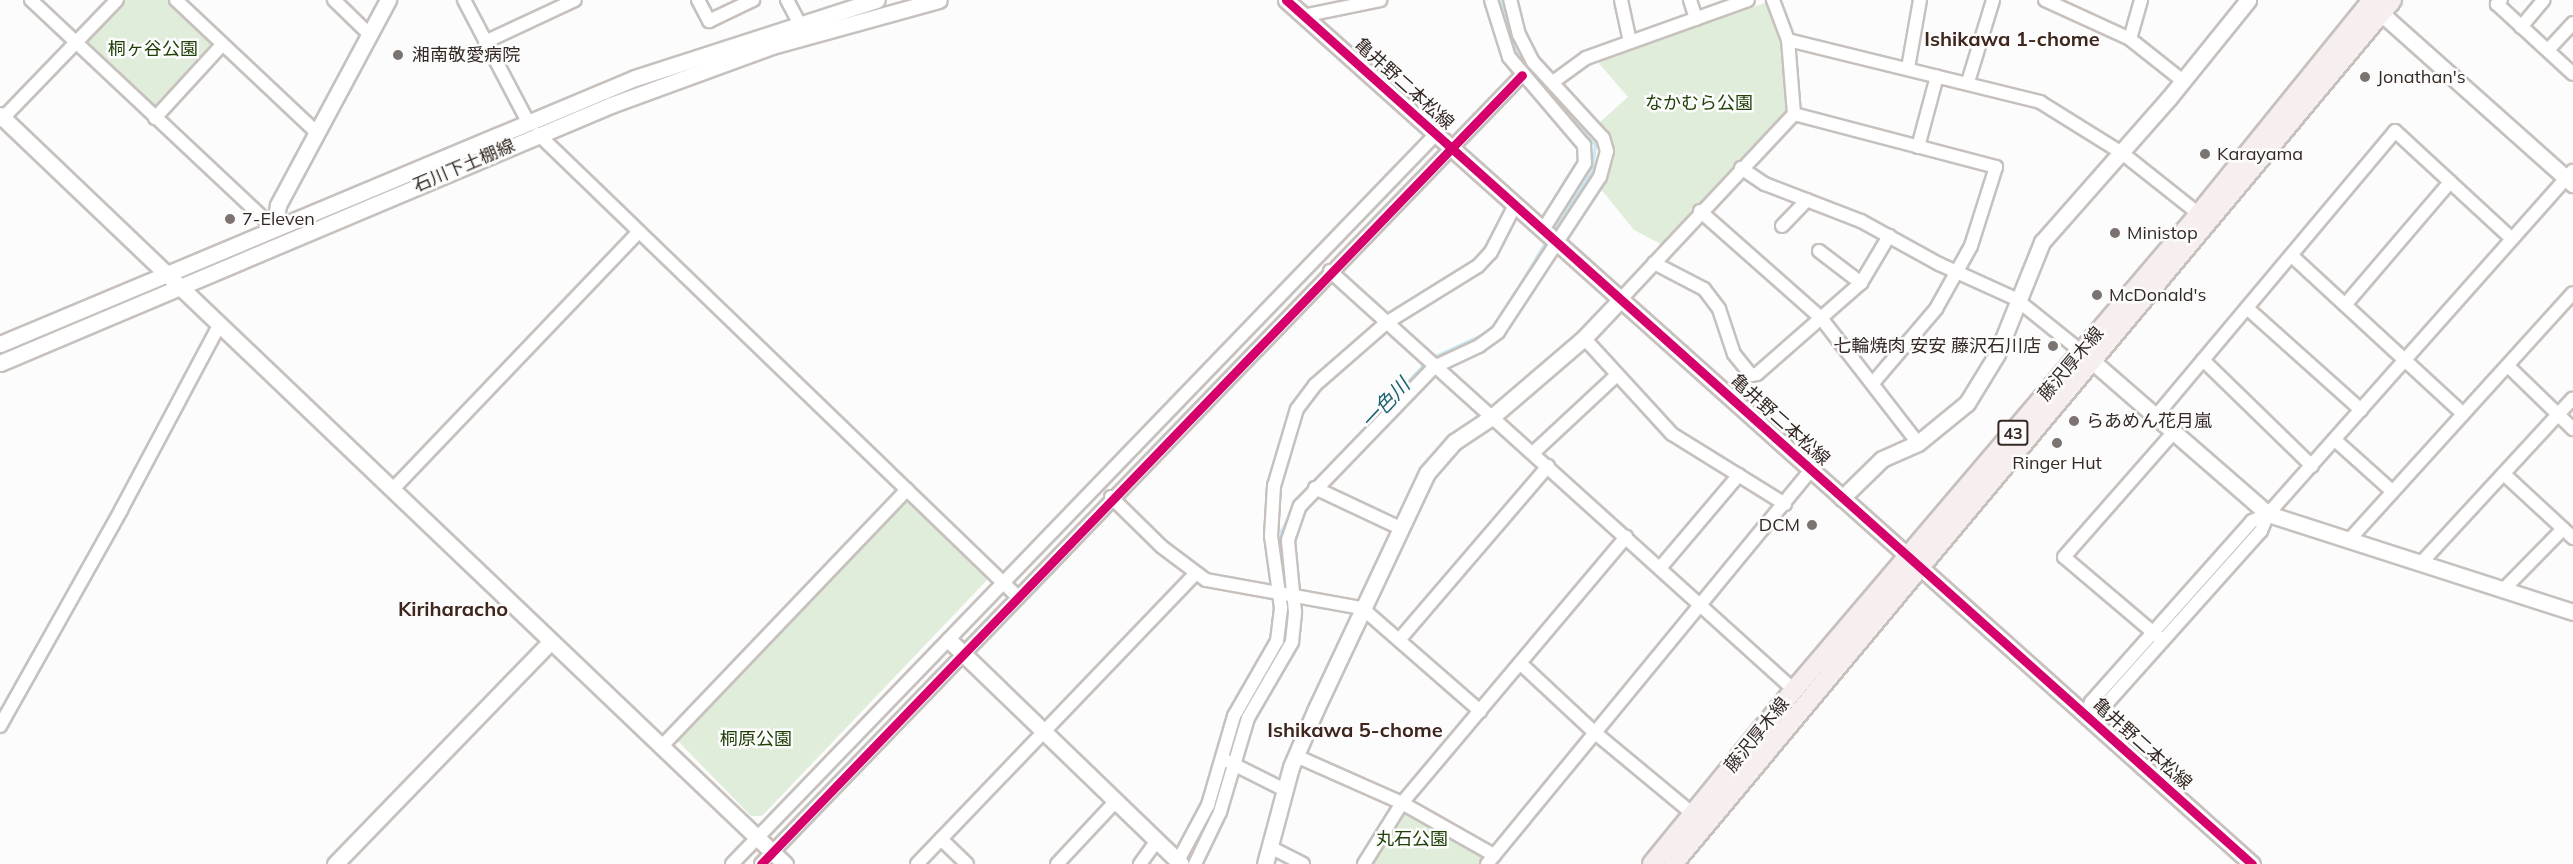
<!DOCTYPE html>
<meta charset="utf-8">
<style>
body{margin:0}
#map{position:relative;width:2573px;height:864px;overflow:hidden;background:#fcfcfc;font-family:Mulish,"Noto Sans JP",sans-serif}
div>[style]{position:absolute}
.green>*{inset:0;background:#e0edda}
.stream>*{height:3px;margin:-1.5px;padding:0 1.5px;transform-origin:1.5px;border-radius:1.5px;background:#c5eaf5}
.roads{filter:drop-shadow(2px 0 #c7c1be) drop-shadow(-2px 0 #c7c1be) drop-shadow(0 2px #c7c1be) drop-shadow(0 -2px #c7c1be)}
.minor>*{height:12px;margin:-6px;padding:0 6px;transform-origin:6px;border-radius:6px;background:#fff}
.tertiary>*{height:15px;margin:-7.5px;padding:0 7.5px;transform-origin:7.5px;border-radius:7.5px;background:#fff}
.primary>*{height:18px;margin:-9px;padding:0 9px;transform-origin:9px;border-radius:9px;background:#f6eeef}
.cycleway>*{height:9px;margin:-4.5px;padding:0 4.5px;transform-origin:4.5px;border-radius:4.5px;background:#d6006c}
.dots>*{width:16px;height:16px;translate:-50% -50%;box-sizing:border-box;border:3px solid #fcfcfc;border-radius:50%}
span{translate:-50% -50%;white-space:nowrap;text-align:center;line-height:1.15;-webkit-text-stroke:5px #fcfcfc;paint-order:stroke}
.shield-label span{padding:2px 4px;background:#fcfcfc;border:2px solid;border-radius:4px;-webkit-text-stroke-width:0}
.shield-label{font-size:16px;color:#352924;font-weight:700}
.park-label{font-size:18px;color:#214008}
.poi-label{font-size:18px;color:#352924}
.left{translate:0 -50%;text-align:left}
.right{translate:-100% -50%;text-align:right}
.street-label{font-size:18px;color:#352924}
.neighbourhood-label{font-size:20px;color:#3f261d;font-weight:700}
.water-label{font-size:20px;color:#1c6272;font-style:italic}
</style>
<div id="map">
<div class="green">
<div style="clip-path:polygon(117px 0,176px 0,222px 45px,155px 118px,77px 43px)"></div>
<div style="clip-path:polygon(1768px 2px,1780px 42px,1790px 108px,1663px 245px,1634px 230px,1600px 188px,1609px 141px,1599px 123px,1628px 97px,1597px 61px)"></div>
<div style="clip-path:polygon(906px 498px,989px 578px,762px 816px,751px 816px,675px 738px)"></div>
<div style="clip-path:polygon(1402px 803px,1494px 855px,1487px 864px,1364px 864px)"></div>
</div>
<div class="stream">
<div style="left:1501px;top:0;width:59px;rotate:73.1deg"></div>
<div style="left:1518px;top:56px;width:118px;rotate:49.1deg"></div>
<div style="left:1595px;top:145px;width:25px;rotate:97deg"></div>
<div style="left:1592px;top:170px;width:72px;rotate:122.6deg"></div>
<div style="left:1431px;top:358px;width:60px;rotate:-24.8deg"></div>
<div style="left:1485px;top:333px;width:16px;rotate:-43deg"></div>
<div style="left:1497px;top:322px;width:95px;rotate:-58.8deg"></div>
<div style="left:1298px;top:500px;width:188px;rotate:-47.2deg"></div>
<div style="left:1280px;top:558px;width:27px;rotate:-88deg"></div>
<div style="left:1281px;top:531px;width:30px;rotate:-62deg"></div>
<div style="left:1279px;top:652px;width:21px;rotate:-71deg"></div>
<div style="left:1286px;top:632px;width:35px;rotate:-90deg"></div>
<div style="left:1235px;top:731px;width:48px;rotate:-61.3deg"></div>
<div style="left:1210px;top:820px;width:41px;rotate:-74.6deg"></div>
<div style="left:1187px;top:862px;width:14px;rotate:-54deg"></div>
</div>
<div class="roads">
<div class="minor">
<div style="left:31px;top:0;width:333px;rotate:43.2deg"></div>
<div style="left:176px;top:0;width:192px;rotate:43.3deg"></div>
<div style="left:334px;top:0;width:50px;rotate:44.2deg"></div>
<div style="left:464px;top:0;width:138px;rotate:62.3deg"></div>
<div style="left:698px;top:0;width:24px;rotate:62deg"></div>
<div style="left:709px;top:21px;width:49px;rotate:-25.5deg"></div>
<div style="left:787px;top:0;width:26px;rotate:62deg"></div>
<div style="left:1491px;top:0;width:60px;rotate:72.5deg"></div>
<div style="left:1509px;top:57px;width:116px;rotate:49.6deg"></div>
<div style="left:1584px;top:145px;width:18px;rotate:87deg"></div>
<div style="left:1585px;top:163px;width:79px;rotate:122.1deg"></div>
<div style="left:1621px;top:0;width:43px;rotate:77.9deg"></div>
<div style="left:1690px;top:0;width:20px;rotate:72deg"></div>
<div style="left:2045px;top:0;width:94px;rotate:24.6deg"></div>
<div style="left:2130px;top:39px;width:68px;rotate:38.4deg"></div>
<div style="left:2501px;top:0;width:6px;rotate:135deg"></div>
<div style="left:2497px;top:4px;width:103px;rotate:42.6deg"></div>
<div style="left:1303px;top:16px;width:79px;rotate:-11.7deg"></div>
<div style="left:2521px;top:27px;width:35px;rotate:-50deg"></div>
<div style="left:2130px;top:39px;width:41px;rotate:-74.2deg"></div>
<div style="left:1788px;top:40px;width:260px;rotate:13.8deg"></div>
<div style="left:2040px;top:102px;width:97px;rotate:31.9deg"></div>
<div style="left:2122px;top:153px;width:98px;rotate:38.4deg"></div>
<div style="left:485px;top:42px;width:99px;rotate:-25deg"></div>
<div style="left:2548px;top:50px;width:37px;rotate:-47deg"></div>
<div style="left:1908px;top:68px;width:69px;rotate:-80deg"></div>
<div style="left:1553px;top:82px;width:41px;rotate:-36deg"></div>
<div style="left:1586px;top:58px;width:172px;rotate:-19.7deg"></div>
<div style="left:1968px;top:82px;width:86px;rotate:-73deg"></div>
<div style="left:1794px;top:114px;width:209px;rotate:14.7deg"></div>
<div style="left:1996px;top:167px;width:83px;rotate:107.6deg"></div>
<div style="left:1971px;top:246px;width:72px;rotate:119.1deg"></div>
<div style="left:1936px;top:309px;width:97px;rotate:130.4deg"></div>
<div style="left:3px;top:118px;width:164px;rotate:-46deg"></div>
<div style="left:155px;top:118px;width:99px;rotate:-47.5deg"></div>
<div style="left:538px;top:134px;width:667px;rotate:43.97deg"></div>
<div style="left:1918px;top:147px;width:73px;rotate:-75deg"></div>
<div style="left:1741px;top:168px;width:29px;rotate:34deg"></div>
<div style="left:1765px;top:184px;width:103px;rotate:21.1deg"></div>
<div style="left:1861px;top:221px;width:89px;rotate:28.9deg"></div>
<div style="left:1939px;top:264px;width:85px;rotate:24.4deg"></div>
<div style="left:2016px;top:299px;width:85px;rotate:38.8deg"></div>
<div style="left:1700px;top:211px;width:162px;rotate:41.5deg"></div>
<div style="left:1821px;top:318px;width:158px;rotate:52.2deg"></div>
<div style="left:1782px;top:226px;width:36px;rotate:-46deg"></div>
<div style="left:1819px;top:251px;width:53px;rotate:37.3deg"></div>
<div style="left:2292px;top:256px;width:233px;rotate:42.7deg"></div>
<div style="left:1654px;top:263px;width:56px;rotate:27.5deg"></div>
<div style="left:1704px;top:289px;width:25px;rotate:53deg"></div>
<div style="left:1719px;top:309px;width:47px;rotate:71.6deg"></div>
<div style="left:1734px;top:354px;width:27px;rotate:51deg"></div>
<div style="left:1751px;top:375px;width:6px;rotate:-9deg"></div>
<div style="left:1757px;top:374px;width:138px;rotate:-41.2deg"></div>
<div style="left:1861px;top:283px;width:55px;rotate:-59.2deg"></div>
<div style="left:1330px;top:271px;width:625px;rotate:42.08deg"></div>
<div style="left:1621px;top:299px;width:253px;rotate:-46.9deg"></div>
<div style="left:1794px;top:114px;width:74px;rotate:-94.6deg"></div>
<div style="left:1788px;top:40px;width:43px;rotate:-110.6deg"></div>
<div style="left:2345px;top:305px;width:162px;rotate:-49.5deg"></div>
<div style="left:2247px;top:308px;width:153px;rotate:41.8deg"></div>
<div style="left:1584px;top:338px;width:130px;rotate:47.5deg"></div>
<div style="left:1672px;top:434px;width:133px;rotate:31.8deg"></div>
<div style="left:2203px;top:360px;width:152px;rotate:44.2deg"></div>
<div style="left:2508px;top:366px;width:91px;rotate:44.1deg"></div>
<div style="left:2156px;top:416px;width:372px;rotate:-50deg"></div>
<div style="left:2395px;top:131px;width:159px;rotate:42.7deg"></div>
<div style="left:2335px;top:440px;width:76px;rotate:41.8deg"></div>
<div style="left:1533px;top:453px;width:115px;rotate:-42.9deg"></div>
<div style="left:2505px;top:475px;width:93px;rotate:42.8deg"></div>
<div style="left:1315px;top:488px;width:94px;rotate:25.2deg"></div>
<div style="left:393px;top:489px;width:356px;rotate:-46.3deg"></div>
<div style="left:1111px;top:497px;width:71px;rotate:44.4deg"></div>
<div style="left:1162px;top:547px;width:55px;rotate:36.9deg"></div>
<div style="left:1206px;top:580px;width:158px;rotate:10.2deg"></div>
<div style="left:1362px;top:608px;width:157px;rotate:41.1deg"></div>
<div style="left:2349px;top:540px;width:333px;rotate:-47.8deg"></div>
<div style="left:2421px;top:563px;width:224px;rotate:-47.3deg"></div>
<div style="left:1660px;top:568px;width:122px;rotate:-49.7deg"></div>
<div style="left:2503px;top:590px;width:86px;rotate:-45.5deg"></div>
<div style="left:1399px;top:640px;width:229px;rotate:-49.4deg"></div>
<div style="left:2162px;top:640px;width:128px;rotate:-139.7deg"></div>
<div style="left:2064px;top:557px;width:167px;rotate:-48.7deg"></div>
<div style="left:1520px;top:663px;width:101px;rotate:43deg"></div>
<div style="left:1594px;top:732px;width:127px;rotate:39.6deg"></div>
<div style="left:2086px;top:717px;width:15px;rotate:-23deg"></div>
<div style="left:2100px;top:711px;width:241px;rotate:-48.2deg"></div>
<div style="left:2261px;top:531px;width:18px;rotate:-68deg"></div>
<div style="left:2268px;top:514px;width:459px;rotate:-48.4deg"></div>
<div style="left:2086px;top:717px;width:16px;rotate:-72deg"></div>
<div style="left:2091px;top:702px;width:242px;rotate:-48.3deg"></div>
<div style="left:2252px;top:521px;width:17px;rotate:-24deg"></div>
<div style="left:0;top:726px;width:248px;rotate:-60.7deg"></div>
<div style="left:121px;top:510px;width:211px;rotate:-62deg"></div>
<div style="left:661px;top:747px;width:356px;rotate:-46.3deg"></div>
<div style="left:1296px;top:756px;width:116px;rotate:23.9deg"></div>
<div style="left:1402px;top:803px;width:106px;rotate:29.5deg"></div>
<div style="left:1227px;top:761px;width:65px;rotate:26.6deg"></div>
<div style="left:941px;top:839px;width:36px;rotate:44deg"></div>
<div style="left:1270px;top:847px;width:37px;rotate:27deg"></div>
<div style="left:1178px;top:861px;width:64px;rotate:-61.8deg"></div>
<div style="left:1208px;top:805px;width:93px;rotate:-73.7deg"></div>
<div style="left:1234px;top:716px;width:86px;rotate:-60.2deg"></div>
<div style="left:1277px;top:641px;width:33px;rotate:-83deg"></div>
<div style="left:1281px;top:608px;width:73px;rotate:-97.9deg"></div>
<div style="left:1271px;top:536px;width:50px;rotate:-86.6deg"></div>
<div style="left:1274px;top:486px;width:80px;rotate:-73.4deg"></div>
<div style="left:1297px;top:409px;width:30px;rotate:-53deg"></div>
<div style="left:1315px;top:385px;width:94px;rotate:-41.1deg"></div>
<div style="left:1386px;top:323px;width:108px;rotate:-31.8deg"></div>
<div style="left:1478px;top:266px;width:19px;rotate:-47deg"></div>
<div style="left:1491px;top:252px;width:53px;rotate:-62.9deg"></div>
<div style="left:732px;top:864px;width:1014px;rotate:-46.04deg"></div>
<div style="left:761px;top:864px;width:1096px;rotate:-46.03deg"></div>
<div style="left:917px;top:864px;width:402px;rotate:-46.2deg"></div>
<div style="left:1057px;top:864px;width:85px;rotate:-46.9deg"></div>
<div style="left:1140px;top:864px;width:29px;rotate:-54deg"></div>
<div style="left:1195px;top:864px;width:58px;rotate:-64.3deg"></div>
<div style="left:1220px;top:812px;width:98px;rotate:-73.4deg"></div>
<div style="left:1248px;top:718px;width:88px;rotate:-59.9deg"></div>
<div style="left:1292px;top:642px;width:30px;rotate:-84deg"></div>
<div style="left:1295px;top:612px;width:72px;rotate:-95.6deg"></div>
<div style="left:1288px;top:540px;width:36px;rotate:-71deg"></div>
<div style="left:1300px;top:506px;width:193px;rotate:-46deg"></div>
<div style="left:1434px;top:367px;width:50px;rotate:-25deg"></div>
<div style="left:1479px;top:346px;width:24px;rotate:-36deg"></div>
<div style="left:1498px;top:332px;width:186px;rotate:-56.7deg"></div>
<div style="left:1600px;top:177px;width:27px;rotate:-75deg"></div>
<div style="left:1607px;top:151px;width:14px;rotate:-107deg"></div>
<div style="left:1603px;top:138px;width:103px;rotate:-132.6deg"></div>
<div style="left:1533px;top:62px;width:30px;rotate:-117deg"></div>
<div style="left:1519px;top:35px;width:36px;rotate:-104deg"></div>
<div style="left:1364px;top:864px;width:72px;rotate:-58.1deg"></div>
<div style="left:1402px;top:803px;width:348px;rotate:-49.9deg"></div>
<div style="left:1487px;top:864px;width:510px;rotate:-50.57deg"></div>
</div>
<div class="tertiary">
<div style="left:1286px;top:0;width:1296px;rotate:41.81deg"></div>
<div style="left:2373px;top:6px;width:268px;rotate:41.7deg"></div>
<div style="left:0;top:115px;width:1085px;rotate:43.66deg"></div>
<div style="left:274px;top:228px;width:23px;rotate:-80deg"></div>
<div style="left:278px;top:205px;width:233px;rotate:-61.8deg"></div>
<div style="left:0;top:344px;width:688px;rotate:-22.73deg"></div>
<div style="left:635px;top:78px;width:254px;rotate:-17.9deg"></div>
<div style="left:2084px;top:354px;width:244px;rotate:41deg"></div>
<div style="left:2268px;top:514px;width:320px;rotate:17.8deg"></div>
<div style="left:0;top:363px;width:663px;rotate:-22.89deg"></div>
<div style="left:611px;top:105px;width:171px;rotate:-20.1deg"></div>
<div style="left:772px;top:46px;width:173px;rotate:-15.4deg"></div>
<div style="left:1842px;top:498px;width:56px;rotate:-44.3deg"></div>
<div style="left:1882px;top:459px;width:39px;rotate:-24deg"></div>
<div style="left:1918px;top:443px;width:63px;rotate:-39.2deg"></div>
<div style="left:1967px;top:403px;width:57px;rotate:-58.5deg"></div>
<div style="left:1997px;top:354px;width:121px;rotate:-68.1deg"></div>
<div style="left:2042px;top:242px;width:192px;rotate:-48.6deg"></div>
<div style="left:2169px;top:98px;width:126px;rotate:-51.1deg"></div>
<div style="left:949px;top:640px;width:322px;rotate:44deg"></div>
<div style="left:335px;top:864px;width:310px;rotate:-45.9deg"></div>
<div style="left:1265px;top:864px;width:100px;rotate:-75deg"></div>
<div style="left:1291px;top:767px;width:61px;rotate:-66.8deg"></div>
<div style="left:1315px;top:711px;width:263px;rotate:-64.8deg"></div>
<div style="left:1427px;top:473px;width:41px;rotate:-48.9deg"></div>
<div style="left:1454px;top:442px;width:47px;rotate:-33.7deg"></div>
<div style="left:1493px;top:416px;width:120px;rotate:-40.6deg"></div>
<div style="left:1584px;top:338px;width:54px;rotate:-46.5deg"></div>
</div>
<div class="primary">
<div style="left:1652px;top:864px;width:225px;rotate:-50.8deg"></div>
<div style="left:1794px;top:690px;width:625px;rotate:-49.61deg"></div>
<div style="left:2199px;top:214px;width:275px;rotate:-51deg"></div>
<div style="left:1673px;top:864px;width:1124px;rotate:-50.23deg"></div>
</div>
</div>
<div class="cycleway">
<div style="left:1286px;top:0;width:1296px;rotate:41.81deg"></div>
<div style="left:761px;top:864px;width:1096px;rotate:-46.03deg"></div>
</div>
<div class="dots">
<div style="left:398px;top:55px;background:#7b7370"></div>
<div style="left:2365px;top:77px;background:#7b7370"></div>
<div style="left:2205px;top:154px;background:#7b7370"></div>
<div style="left:230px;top:219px;background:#7b7370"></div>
<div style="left:2115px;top:233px;background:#7b7370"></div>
<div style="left:2097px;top:295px;background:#7b7370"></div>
<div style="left:2053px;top:346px;background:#7b7370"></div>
<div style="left:2074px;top:421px;background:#7b7370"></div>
<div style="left:2057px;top:443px;background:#7b7370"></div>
<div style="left:1812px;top:525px;background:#7b7370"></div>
</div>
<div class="shield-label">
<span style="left:2013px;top:433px">43</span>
</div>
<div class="park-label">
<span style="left:153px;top:49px">桐ヶ谷公園</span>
<span style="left:1699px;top:103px">なかむら公園</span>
<span style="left:756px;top:739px">桐原公園</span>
<span style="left:1412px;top:839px">丸石公園</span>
</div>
<div class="poi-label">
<span class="left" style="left:412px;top:55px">湘南敬愛病院</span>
<span class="left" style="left:2377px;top:77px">Jonathan's</span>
<span class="left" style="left:2217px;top:154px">Karayama</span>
<span class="left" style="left:242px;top:219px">7-Eleven</span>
<span class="left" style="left:2127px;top:233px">Ministop</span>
<span class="left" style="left:2109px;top:295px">McDonald's</span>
<span class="right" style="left:2041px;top:346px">七輪焼肉 安安 藤沢石川店</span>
<span class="left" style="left:2086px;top:421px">らあめん花月嵐</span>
<span style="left:2057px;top:463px">Ringer Hut</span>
<span class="right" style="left:1800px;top:525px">DCM</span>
</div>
<div class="street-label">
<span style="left:1404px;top:84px;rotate:42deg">亀井野二本松線</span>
<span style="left:464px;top:166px;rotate:-23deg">石川下土棚線</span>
<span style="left:2071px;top:364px;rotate:-50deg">藤沢厚木線</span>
<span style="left:1780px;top:420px;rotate:42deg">亀井野二本松線</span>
<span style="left:1757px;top:735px;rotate:-51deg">藤沢厚木線</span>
<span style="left:2142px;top:744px;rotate:42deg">亀井野二本松線</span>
</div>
<div class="neighbourhood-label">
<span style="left:2012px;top:38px">Ishikawa 1-chome</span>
<span style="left:453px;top:608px">Kiriharacho</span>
<span style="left:1355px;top:729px">Ishikawa 5-chome</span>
</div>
<div class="water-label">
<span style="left:1385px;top:403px;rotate:-47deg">一色川</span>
</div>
</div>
